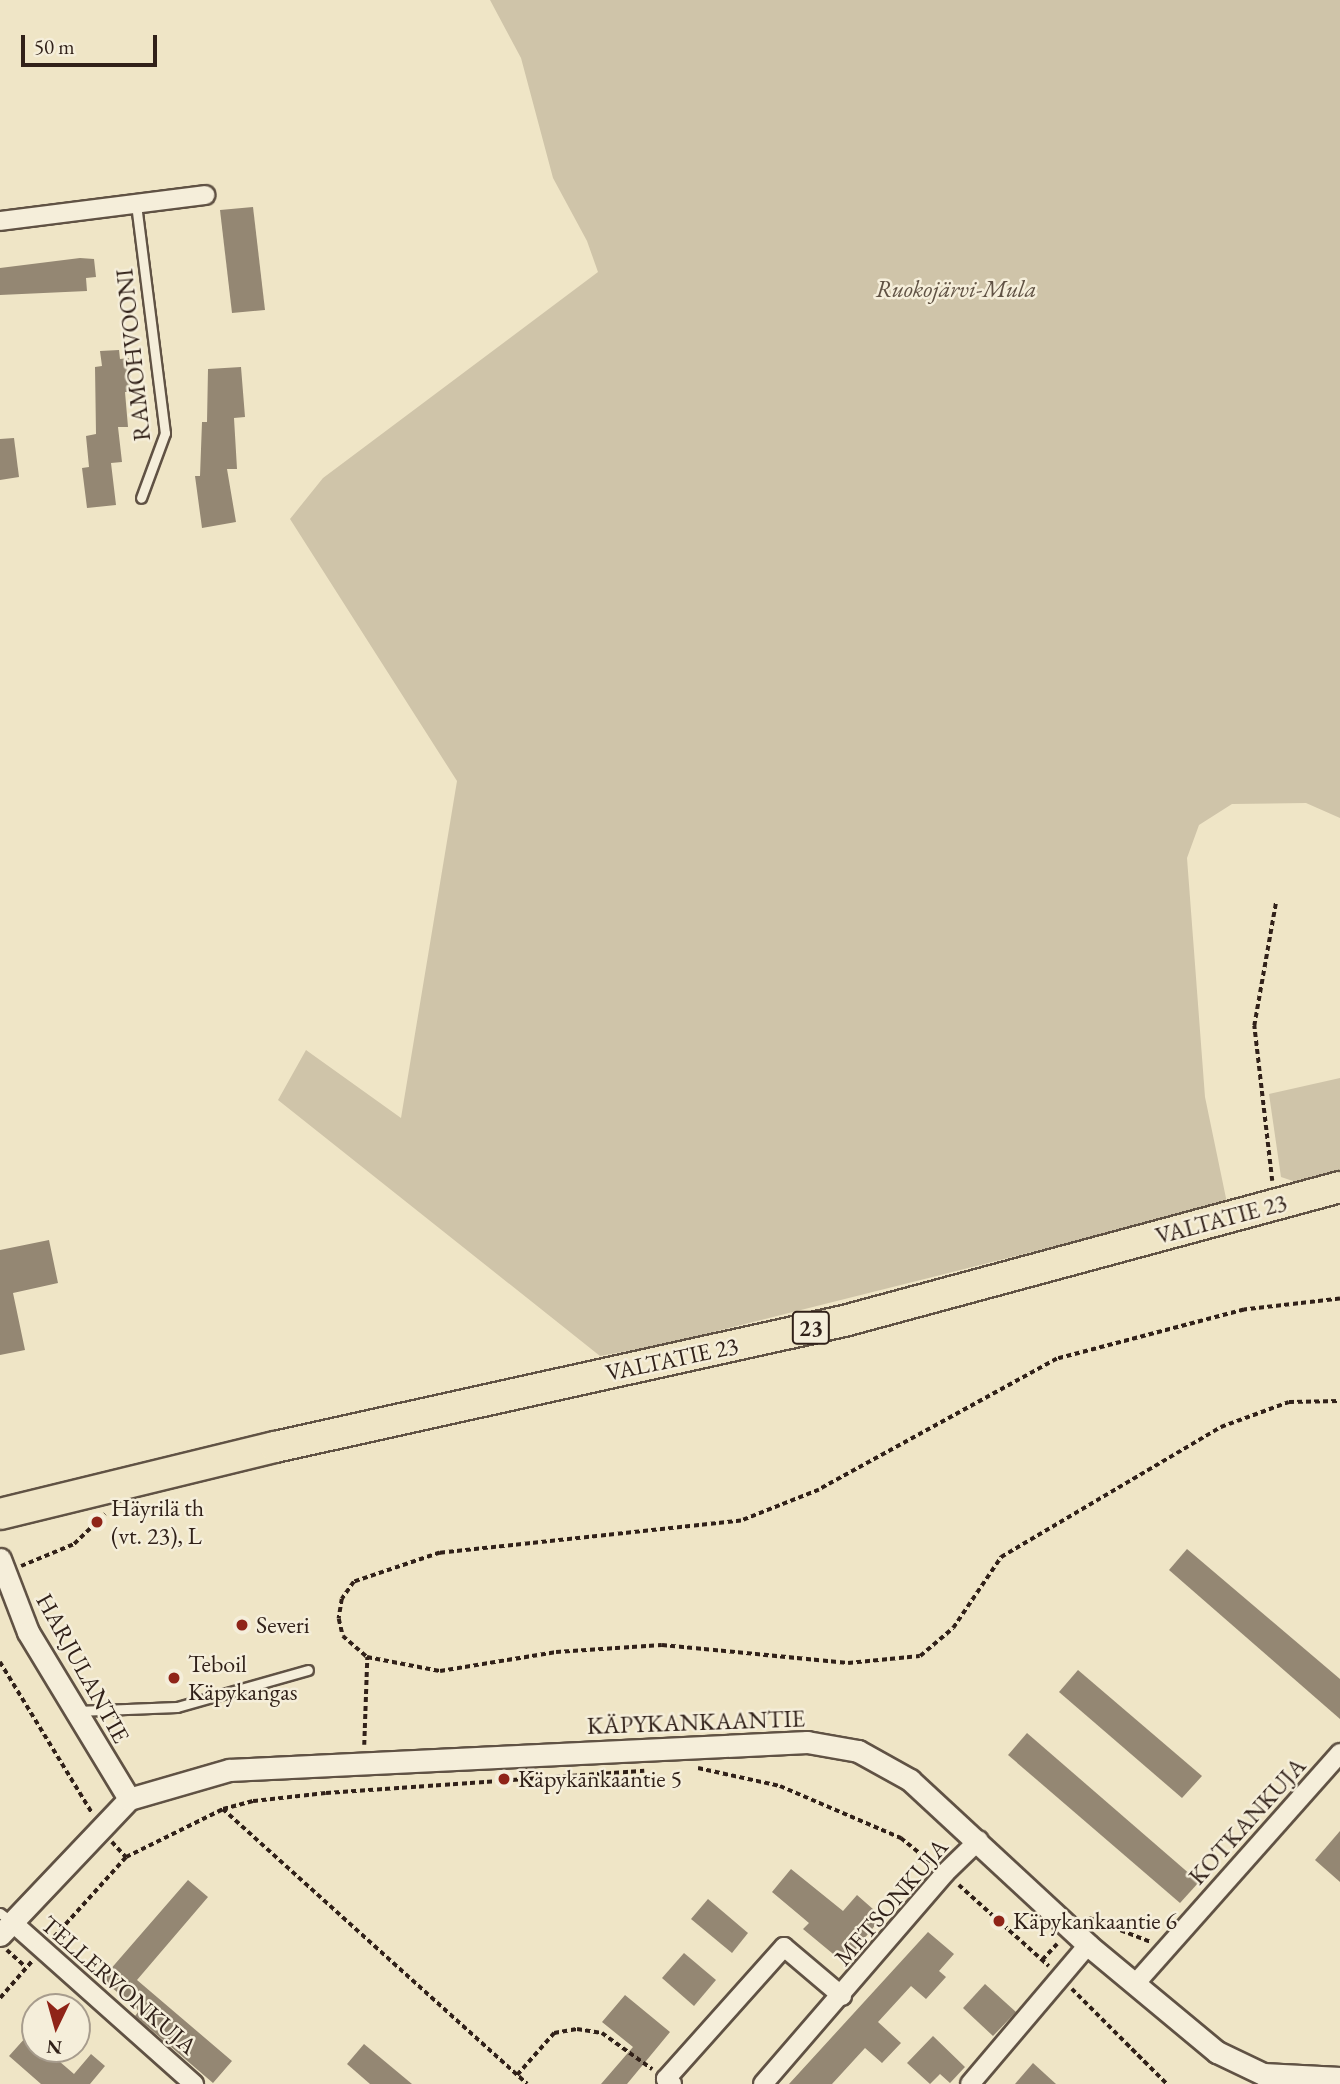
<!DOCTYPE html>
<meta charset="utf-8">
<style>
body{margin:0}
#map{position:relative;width:1340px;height:2084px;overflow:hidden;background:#efe5c6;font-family:"EB Garamond",serif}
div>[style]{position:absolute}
.green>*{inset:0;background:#cfc4a9}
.building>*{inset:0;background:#948773}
.path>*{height:3.5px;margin-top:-1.75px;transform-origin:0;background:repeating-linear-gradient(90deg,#312119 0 5px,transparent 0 8.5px)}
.roads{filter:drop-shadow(2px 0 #605244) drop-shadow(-2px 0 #605244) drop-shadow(0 2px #605244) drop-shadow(0 -2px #605244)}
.service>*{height:9px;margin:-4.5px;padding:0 4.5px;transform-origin:4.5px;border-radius:4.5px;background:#f5eeda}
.minor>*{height:18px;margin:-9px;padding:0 9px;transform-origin:9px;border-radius:9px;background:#f5eeda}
.tertiary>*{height:21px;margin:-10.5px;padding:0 10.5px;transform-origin:10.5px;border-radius:10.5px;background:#f5eeda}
.trunk>*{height:30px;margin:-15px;padding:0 15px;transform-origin:15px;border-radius:15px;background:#efe5c6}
.dots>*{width:19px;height:19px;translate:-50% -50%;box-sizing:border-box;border:4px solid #f5eeda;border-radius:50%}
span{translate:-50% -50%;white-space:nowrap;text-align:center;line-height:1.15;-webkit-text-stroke:5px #f5eeda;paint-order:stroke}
.shield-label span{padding:2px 5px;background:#f5eeda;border:2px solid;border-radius:5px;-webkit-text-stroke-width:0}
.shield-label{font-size:23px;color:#312119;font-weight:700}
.park-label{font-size:24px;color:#605244;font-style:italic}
.street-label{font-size:24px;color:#312119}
.poi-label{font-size:24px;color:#312119}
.left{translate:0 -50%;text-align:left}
.north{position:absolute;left:21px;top:1993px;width:70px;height:70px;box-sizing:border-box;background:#f5eeda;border:2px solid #a79c8d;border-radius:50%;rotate:185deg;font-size:19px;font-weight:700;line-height:28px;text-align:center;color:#312119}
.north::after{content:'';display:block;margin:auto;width:24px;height:32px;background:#8f2418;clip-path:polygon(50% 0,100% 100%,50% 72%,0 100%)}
.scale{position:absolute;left:21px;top:35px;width:136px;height:32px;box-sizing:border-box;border:4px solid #312119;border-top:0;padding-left:9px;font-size:21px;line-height:24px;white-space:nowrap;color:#312119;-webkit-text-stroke:5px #f5eeda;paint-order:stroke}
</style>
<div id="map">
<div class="green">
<div style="clip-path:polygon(490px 0,1340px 0,1340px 818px,1306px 803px,1232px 804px,1199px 825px,1187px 858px,1205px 1097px,1227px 1203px,666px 1344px,600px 1356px,278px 1100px,306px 1050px,401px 1118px,457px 781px,290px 519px,323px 478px,598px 272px,587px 241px,553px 178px,521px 58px)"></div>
<div style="clip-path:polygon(1340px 1078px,1340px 1173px,1299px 1183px,1281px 1177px,1269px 1094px)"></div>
</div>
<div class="building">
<div style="clip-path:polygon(253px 207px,265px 310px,232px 313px,220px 210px)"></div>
<div style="clip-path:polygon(80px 258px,94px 259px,96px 277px,86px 278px,87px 291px,0 295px,0 268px)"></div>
<div style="clip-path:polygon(119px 350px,120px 359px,129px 358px,132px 392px,125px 392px,128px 427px,118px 427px,122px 462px,111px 463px,116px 505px,87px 508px,82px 468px,89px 467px,86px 436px,96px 434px,95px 367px,102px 366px,100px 351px)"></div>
<div style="clip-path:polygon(241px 367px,245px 417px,234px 418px,237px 469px,227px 469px,236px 522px,202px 528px,195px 476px,200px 476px,202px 422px,207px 422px,208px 369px)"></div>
<div style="clip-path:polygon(14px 438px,19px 477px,0 480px,0 439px)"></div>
<div style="clip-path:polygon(49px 1240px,58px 1283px,13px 1293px,25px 1350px,0 1355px,0 1250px)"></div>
<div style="clip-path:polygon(1187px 1549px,1340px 1679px,1340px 1719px,1169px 1570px)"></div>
<div style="clip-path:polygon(1078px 1670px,1202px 1776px,1182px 1798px,1059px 1692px)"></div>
<div style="clip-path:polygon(1027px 1733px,1199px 1882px,1180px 1903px,1008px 1755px)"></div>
<div style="clip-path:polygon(1340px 1831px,1340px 1882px,1315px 1860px)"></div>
<div style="clip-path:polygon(791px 1869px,843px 1911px,857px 1895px,882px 1917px,844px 1963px,803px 1929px,809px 1923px,772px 1892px)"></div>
<div style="clip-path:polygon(188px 1880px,208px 1897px,137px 1980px,232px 2061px,213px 2083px,135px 2016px,139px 2011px,102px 1979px)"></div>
<div style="clip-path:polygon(708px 1899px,748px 1933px,732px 1953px,691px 1919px)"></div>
<div style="clip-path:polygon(928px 1932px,954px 1954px,939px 1971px,946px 1977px,926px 1999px,911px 1986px,878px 2022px,901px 2043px,882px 2063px,865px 2048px,832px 2084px,789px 2084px)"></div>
<div style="clip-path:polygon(684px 1953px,716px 1980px,694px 2006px,662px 1978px)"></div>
<div style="clip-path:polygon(985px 1984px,1016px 2012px,993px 2036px,963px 2008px)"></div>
<div style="clip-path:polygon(625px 1995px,670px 2032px,627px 2084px,601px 2084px,633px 2047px,602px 2022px)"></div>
<div style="clip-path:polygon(35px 2027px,35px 2049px,45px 2049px,74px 2074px,91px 2054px,105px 2066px,90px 2084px,41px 2084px,9px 2056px)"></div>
<div style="clip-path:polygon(933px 2036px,965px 2067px,950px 2083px,940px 2074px,930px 2084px,907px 2063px)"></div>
<div style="clip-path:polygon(364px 2044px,412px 2084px,370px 2084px,347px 2064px)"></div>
<div style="clip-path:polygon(1033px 2063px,1056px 2084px,1015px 2084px)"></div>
</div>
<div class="path">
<div style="left:1272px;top:1181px;width:156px;rotate:-96.6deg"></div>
<div style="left:1254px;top:1026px;width:127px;rotate:-80deg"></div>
<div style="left:1340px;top:1299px;width:97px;rotate:173.5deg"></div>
<div style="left:1244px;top:1310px;width:193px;rotate:165.3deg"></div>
<div style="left:1057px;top:1359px;width:272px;rotate:151.2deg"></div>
<div style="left:819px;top:1490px;width:84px;rotate:158.3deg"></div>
<div style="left:741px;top:1521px;width:303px;rotate:173.9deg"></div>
<div style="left:440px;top:1553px;width:91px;rotate:161.4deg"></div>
<div style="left:354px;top:1582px;width:21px;rotate:125deg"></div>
<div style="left:342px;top:1599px;width:20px;rotate:99deg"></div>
<div style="left:339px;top:1619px;width:17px;rotate:77deg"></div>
<div style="left:343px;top:1636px;width:32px;rotate:41deg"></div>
<div style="left:367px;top:1657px;width:74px;rotate:10.9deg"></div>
<div style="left:440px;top:1671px;width:118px;rotate:-9.3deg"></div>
<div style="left:556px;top:1652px;width:106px;rotate:-3.8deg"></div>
<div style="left:662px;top:1645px;width:187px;rotate:5.5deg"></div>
<div style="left:848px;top:1663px;width:72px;rotate:-5.6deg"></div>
<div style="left:920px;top:1656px;width:43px;rotate:-40.3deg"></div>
<div style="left:953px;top:1628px;width:86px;rotate:-55.9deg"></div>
<div style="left:1001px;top:1557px;width:256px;rotate:-30.6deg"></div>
<div style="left:1221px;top:1427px;width:72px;rotate:-20.2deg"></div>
<div style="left:1289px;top:1402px;width:51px;rotate:-1.1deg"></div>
<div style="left:21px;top:1566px;width:57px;rotate:-22.5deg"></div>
<div style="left:74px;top:1544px;width:43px;rotate:-44.1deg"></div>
<div style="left:0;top:1662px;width:177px;rotate:58.6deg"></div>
<div style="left:364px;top:1745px;width:88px;rotate:-88deg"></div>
<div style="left:698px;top:1768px;width:84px;rotate:12.4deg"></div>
<div style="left:780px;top:1786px;width:132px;rotate:23.3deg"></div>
<div style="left:901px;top:1838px;width:38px;rotate:39deg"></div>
<div style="left:223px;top:1809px;width:410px;rotate:42.1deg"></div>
<div style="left:112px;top:1842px;width:21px;rotate:47deg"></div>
<div style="left:959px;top:1885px;width:121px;rotate:42deg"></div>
<div style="left:1089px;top:1918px;width:66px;rotate:21.2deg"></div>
<div style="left:54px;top:1937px;width:108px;rotate:-48deg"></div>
<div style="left:126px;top:1857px;width:108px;rotate:-26.3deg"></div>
<div style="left:223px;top:1809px;width:31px;rotate:-15deg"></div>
<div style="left:253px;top:1801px;width:73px;rotate:-6.3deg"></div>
<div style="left:326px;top:1793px;width:319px;rotate:-4deg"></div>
<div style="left:7px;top:1950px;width:25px;rotate:42deg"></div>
<div style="left:1042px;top:1960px;width:22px;rotate:-47deg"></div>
<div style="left:1072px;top:1989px;width:134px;rotate:45deg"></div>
<div style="left:0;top:1998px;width:49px;rotate:-49.1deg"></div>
<div style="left:517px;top:2075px;width:56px;rotate:-48.6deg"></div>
<div style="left:554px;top:2033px;width:23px;rotate:-10deg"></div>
<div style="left:577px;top:2029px;width:25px;rotate:9deg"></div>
<div style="left:602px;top:2033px;width:62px;rotate:35.8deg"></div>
</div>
<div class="roads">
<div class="service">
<div style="left:136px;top:204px;width:231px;rotate:82.8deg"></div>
<div style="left:165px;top:433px;width:69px;rotate:110.3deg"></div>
<div style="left:77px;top:1711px;width:100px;rotate:-2.3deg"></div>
<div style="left:177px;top:1707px;width:136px;rotate:-15.8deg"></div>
<div style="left:0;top:1913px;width:15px;rotate:37deg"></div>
</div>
<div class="minor">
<div style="left:0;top:221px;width:207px;rotate:-7.2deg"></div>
<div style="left:12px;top:1922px;width:244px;rotate:41.7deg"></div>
<div style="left:1135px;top:1984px;width:309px;rotate:-48.4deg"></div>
<div style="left:672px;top:2084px;width:8px;rotate:-140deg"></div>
<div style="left:666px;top:2079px;width:177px;rotate:-48.2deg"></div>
<div style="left:784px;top:1947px;width:76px;rotate:40.2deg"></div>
<div style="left:763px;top:2084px;width:279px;rotate:-49.2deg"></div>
<div style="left:945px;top:1873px;width:47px;rotate:-44.1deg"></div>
<div style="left:970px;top:2084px;width:182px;rotate:-49.7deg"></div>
</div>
<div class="tertiary">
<div style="left:0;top:1559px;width:78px;rotate:69deg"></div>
<div style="left:28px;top:1632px;width:195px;rotate:58.8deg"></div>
<div style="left:0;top:1935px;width:187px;rotate:-46.5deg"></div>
<div style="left:129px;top:1799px;width:104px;rotate:-16.2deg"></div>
<div style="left:229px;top:1770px;width:579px;rotate:-2.77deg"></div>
<div style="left:807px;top:1742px;width:52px;rotate:10deg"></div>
<div style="left:858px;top:1751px;width:60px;rotate:29.1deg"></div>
<div style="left:910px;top:1780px;width:243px;rotate:42.8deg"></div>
<div style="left:1088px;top:1945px;width:168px;rotate:39.7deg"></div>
<div style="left:1217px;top:2052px;width:51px;rotate:25.6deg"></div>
<div style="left:1263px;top:2074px;width:77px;rotate:3deg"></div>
</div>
<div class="trunk">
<div style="left:0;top:1514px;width:283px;rotate:-13.7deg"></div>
<div style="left:275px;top:1447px;width:583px;rotate:-12.49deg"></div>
<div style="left:844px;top:1321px;width:514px;rotate:-15.12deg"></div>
</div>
</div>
<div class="dots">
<div style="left:97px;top:1522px;background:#8f2418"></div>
<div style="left:242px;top:1625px;background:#8f2418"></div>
<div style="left:174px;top:1678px;background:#8f2418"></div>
<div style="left:504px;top:1779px;background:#8f2418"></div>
<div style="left:999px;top:1921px;background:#8f2418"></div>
</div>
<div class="shield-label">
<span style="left:811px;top:1328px">23</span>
</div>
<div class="park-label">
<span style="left:956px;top:289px">Ruokojärvi-Mula</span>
</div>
<div class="street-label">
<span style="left:133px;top:355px;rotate:-96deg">RAMOHVOONI</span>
<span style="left:1221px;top:1219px;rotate:-15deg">VALTATIE 23</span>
<span style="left:672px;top:1359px;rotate:-12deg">VALTATIE 23</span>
<span style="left:83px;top:1668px;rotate:61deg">HARJULANTIE</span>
<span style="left:696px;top:1722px;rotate:-2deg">KÄPYKANKAANTIE</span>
<span style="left:1247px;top:1821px;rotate:-48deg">KOTKANKUJA</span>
<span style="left:891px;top:1902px;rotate:-49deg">METSONKUJA</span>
<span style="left:119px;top:1985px;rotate:41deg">TELLERVONKUJA</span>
</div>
<div class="poi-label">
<span class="left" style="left:111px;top:1522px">Häyrilä th<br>(vt. 23), L</span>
<span class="left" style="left:256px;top:1625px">Severi</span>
<span class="left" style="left:188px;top:1678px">Teboil<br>Käpykangas</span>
<span class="left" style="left:518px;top:1779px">Käpykankaantie 5</span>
<span class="left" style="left:1013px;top:1921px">Käpykankaantie 6</span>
</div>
<div class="north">N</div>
<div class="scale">50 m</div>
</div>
